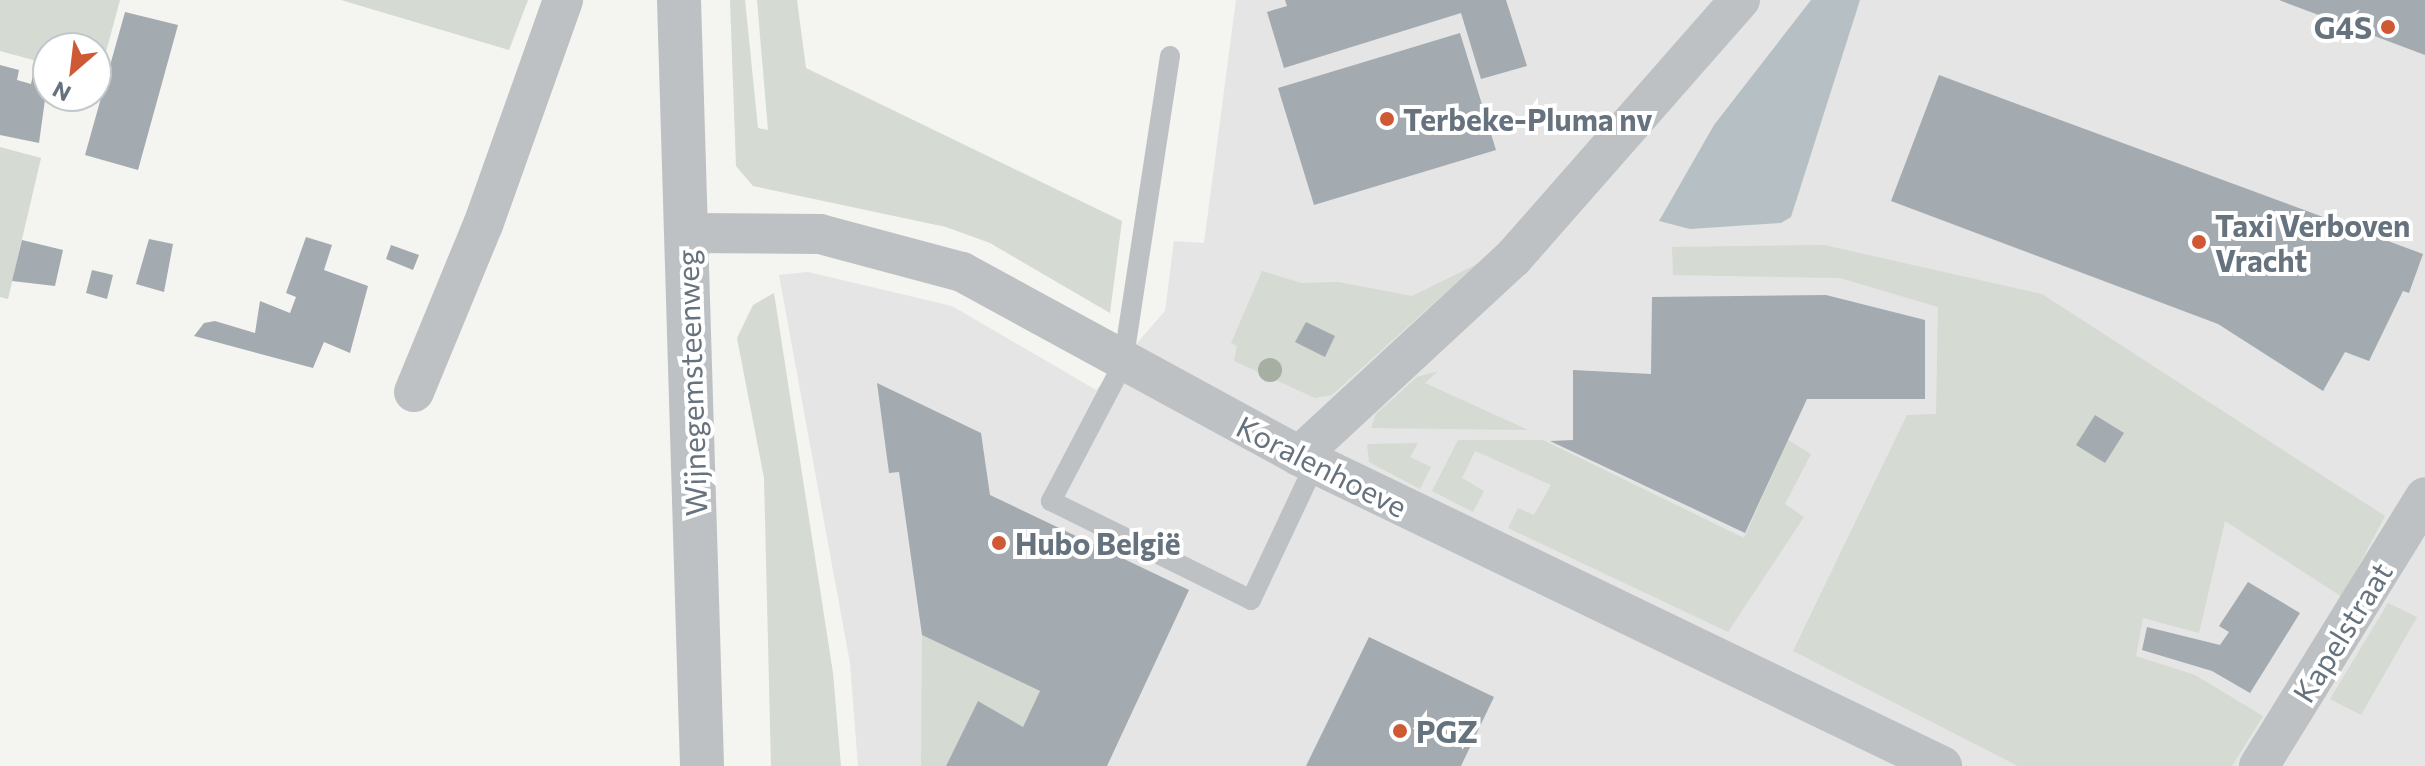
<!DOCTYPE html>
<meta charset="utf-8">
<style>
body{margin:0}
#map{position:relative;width:2425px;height:766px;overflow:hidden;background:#f4f4f0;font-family:Commissioner,sans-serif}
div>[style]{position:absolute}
.built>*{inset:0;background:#e4e5e4}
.green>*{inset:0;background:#d5dad2}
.water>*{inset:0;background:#b6c0c4}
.building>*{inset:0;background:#a4abb0}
.service>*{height:20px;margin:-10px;padding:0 10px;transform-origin:10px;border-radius:10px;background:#bdc1c4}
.minor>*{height:40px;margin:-20px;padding:0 20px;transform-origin:20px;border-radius:20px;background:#bdc1c4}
.tertiary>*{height:44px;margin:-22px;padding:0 22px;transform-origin:22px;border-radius:22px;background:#bdc1c4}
.trees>*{width:24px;height:24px;margin:-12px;border-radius:50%;background:#a7afa3}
.dots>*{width:22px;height:22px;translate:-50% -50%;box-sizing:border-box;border:4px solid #fff;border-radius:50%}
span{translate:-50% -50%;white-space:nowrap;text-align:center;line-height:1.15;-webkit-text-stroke:8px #fff;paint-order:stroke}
.poi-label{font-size:30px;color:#66737e;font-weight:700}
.right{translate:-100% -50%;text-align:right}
.left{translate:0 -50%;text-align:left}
.street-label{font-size:30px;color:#66737e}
.north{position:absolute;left:32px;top:32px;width:80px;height:80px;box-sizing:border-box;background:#fff;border:2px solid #c2c7cb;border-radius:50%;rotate:208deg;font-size:22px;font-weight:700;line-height:32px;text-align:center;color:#66737e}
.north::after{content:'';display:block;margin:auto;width:28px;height:36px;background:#cf5835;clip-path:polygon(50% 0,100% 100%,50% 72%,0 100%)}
</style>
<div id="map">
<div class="built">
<div style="clip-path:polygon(1236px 0,2425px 0,2425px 766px,858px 766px,850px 663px,779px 275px,808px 272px,952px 306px,1096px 390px,1165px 311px,1174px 241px,1204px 243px)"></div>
</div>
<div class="green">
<div style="clip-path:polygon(0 0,120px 0,99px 78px,96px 48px,48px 48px,48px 64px,0 51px)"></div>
<div style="clip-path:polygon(341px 0,528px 0,509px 50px)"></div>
<div style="clip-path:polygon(730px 0,745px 0,758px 128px,768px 130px,757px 0,797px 0,806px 68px,1122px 221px,1110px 313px,990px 243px,946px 227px,753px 186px,736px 166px)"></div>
<div style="clip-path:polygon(0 147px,41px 158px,8px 299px,0 297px)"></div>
<div style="clip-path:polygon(1824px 245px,2042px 294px,2385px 516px,2342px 597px,2225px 521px,2199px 633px,2143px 618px,2136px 656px,2195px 675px,2263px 716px,2232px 766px,2018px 766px,1793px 651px,1907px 415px,1936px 414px,1938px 307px,1840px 278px,1673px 275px,1672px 247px)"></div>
<div style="clip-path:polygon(1477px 264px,1332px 395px,1315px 398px,1234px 361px,1237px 346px,1231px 343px,1262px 271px,1301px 283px,1338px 282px,1412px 296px)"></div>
<div style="clip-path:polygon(774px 293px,833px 673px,841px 766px,771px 766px,764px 478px,737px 338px,753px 305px)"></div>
<div style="clip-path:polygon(1438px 371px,1425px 383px,1528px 430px,1371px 428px,1376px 414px,1417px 377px)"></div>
<div style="clip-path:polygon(1458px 440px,1543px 440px,1744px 538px,1788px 440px,1811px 454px,1785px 504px,1804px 517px,1728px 632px,1508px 528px,1518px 508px,1534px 515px,1551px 485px,1475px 451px,1462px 478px,1484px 491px,1473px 512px,1432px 491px)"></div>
<div style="clip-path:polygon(1418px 443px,1410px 457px,1431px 467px,1420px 489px,1369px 462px,1367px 444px)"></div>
<div style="clip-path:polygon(2388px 603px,2417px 617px,2361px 715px,2330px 699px)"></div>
<div style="clip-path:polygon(922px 635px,1040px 691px,1023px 727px,978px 701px,946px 766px,921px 766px)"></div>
</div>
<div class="water">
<div style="clip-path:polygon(1811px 0,1860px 0,1791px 217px,1781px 223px,1690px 229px,1659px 221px,1714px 125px)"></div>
</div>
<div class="building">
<div style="clip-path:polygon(1285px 0,1506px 0,1527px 66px,1481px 79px,1461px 13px,1284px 68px,1267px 12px,1287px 6px)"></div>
<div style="clip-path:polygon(2279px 0,2425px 0,2425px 55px)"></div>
<div style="clip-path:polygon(125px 12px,178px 25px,138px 170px,85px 155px)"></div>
<div style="clip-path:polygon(1460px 33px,1496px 150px,1314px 205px,1278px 88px)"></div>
<div style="clip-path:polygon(0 65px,19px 70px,17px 80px,31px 84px,33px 74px,48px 78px,39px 143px,0 135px)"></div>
<div style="clip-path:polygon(1939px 75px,2423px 254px,2409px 293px,2403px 291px,2369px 361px,2345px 352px,2323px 391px,2218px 324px,1891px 201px)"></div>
<div style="clip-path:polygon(306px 237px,332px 245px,324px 270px,368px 286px,350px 353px,324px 342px,313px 368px,194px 336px,204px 323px,215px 321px,255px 333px,260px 301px,290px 313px,296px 297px,286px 293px)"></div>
<div style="clip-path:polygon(149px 239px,173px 244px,164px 292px,136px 284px)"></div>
<div style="clip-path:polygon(22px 240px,63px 250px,55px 286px,12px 281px)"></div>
<div style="clip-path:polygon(391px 245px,419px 255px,413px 270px,386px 259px)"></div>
<div style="clip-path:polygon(92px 270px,113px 275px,107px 299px,86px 293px)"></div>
<div style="clip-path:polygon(1826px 295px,1925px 320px,1925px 399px,1807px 399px,1745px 533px,1550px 441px,1573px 440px,1573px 370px,1651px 374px,1652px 297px)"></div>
<div style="clip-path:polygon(1306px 322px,1335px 336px,1325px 357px,1295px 342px)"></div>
<div style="clip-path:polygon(877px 383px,981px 433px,990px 495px,1189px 590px,1107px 766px,946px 766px,978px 701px,1023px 727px,1040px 691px,922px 635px,899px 472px,889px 473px)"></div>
<div style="clip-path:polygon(2095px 415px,2124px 433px,2105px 463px,2076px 445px)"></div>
<div style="clip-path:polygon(2248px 582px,2300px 613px,2250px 693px,2212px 671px,2142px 650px,2147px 627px,2220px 645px,2229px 632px,2219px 626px)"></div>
<div style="clip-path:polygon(1369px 637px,1494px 697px,1461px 766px,1306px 766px)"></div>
</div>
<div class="service">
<div style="left:1170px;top:56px;width:312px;rotate:98.7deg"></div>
<div style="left:1123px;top:364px;width:155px;rotate:117.7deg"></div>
<div style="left:1051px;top:501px;width:223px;rotate:26.3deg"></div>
<div style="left:1251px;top:600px;width:150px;rotate:-64.8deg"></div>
</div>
<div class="minor">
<div style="left:687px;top:233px;width:133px;rotate:0.4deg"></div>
<div style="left:820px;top:234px;width:147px;rotate:15deg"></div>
<div style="left:962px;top:272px;width:384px;rotate:28.6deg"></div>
<div style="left:1299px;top:456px;width:714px;rotate:25.74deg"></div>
<div style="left:414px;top:392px;width:181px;rotate:-67.6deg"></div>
<div style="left:483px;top:225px;width:239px;rotate:-70.4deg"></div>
<div style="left:1299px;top:456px;width:292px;rotate:-42.8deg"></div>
<div style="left:1513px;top:258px;width:344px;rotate:-48.7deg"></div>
<div style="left:2259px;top:766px;width:316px;rotate:-58.3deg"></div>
</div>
<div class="tertiary">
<div style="left:679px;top:0;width:766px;rotate:88.28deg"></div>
</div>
<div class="trees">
<div style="left:1270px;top:370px"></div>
</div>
<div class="dots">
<div style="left:2388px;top:27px;background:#cf5835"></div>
<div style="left:1387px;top:119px;background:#cf5835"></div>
<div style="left:2199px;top:242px;background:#cf5835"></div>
<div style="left:999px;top:543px;background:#cf5835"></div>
<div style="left:1400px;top:731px;background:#cf5835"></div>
</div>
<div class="poi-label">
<span class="right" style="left:2372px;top:27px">G4S</span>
<span class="left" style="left:1403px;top:119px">Terbeke-Pluma nv</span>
<span class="left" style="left:2215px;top:242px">Taxi Verboven<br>Vracht</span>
<span class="left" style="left:1015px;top:543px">Hubo België</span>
<span class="left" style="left:1416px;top:731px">PGZ</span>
</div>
<div class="street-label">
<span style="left:691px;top:383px;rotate:-92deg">Wijnegemsteenweg</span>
<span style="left:1322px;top:466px;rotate:27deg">Koralenhoeve</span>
<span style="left:2342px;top:632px;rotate:-58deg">Kapelstraat</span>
</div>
<div class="north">N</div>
</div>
